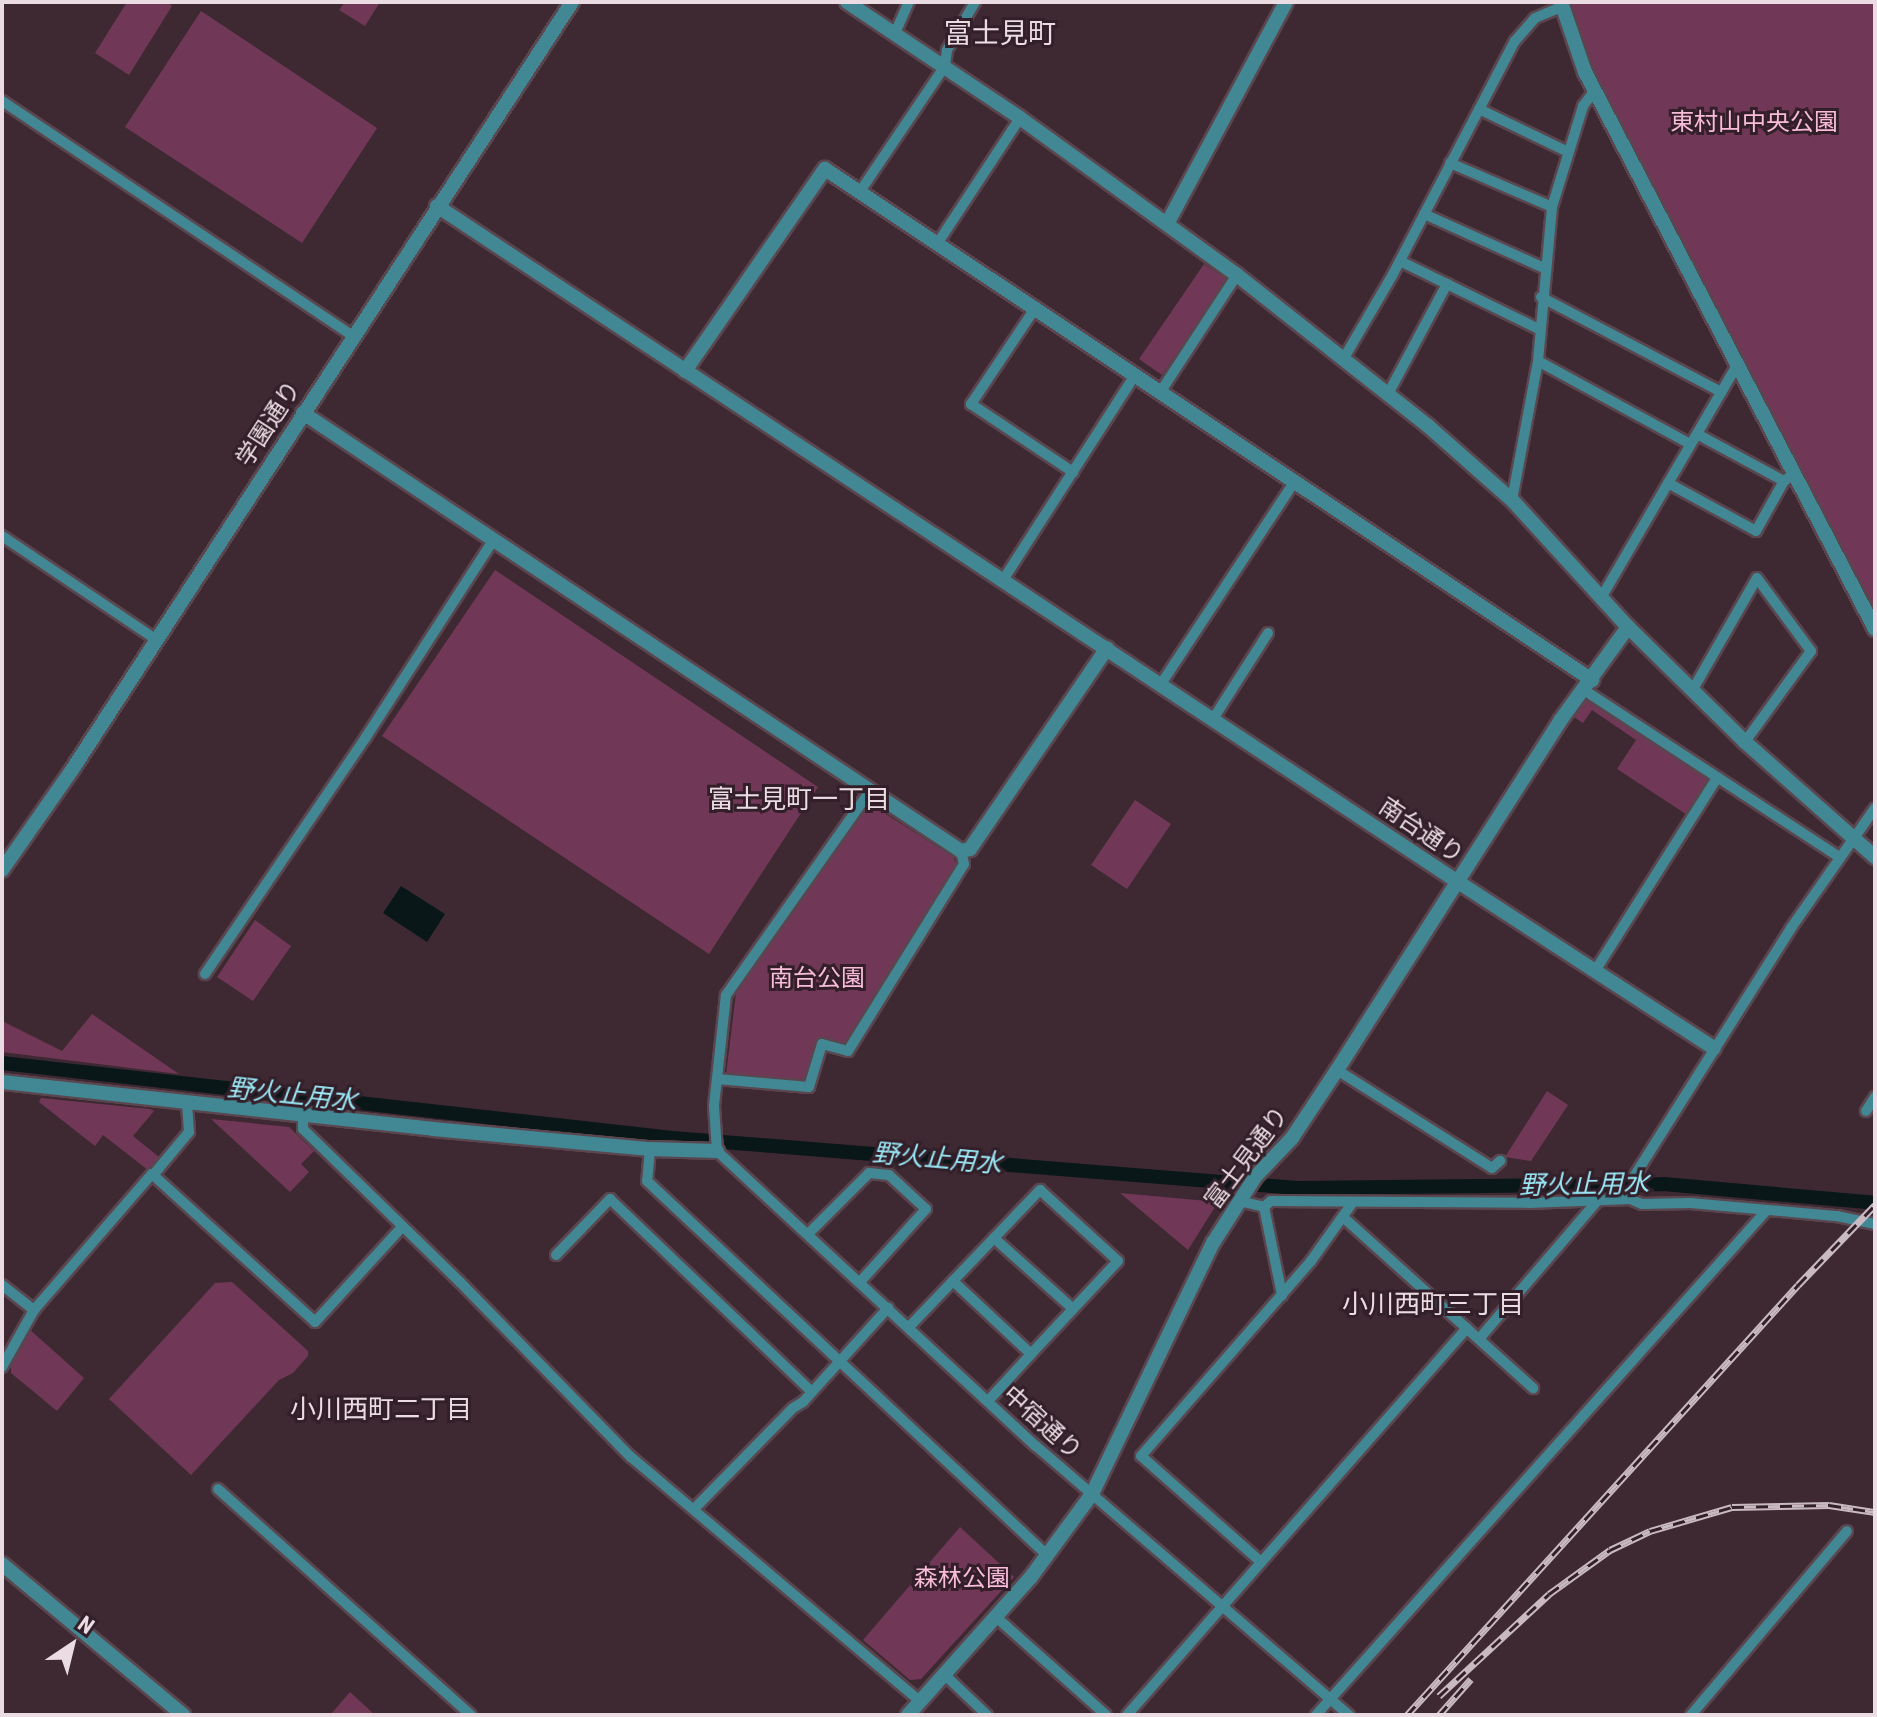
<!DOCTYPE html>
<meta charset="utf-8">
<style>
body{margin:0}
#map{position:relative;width:1877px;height:1717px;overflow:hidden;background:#3e2933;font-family:"Roboto Condensed","Noto Sans JP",sans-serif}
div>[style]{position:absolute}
.green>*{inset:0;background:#703856}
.water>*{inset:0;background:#091719}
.canal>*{height:14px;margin:-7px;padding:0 7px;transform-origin:7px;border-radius:7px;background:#091719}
.roads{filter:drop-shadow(2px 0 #5a464f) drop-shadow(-2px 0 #5a464f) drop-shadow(0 2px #5a464f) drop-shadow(0 -2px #5a464f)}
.minor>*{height:10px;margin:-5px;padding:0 5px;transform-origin:5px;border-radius:5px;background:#428894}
.tertiary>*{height:14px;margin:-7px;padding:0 7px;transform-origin:7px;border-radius:7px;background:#428894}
.rail>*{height:7px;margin-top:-3.5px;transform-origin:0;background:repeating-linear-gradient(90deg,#331f29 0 12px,#c9bac1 0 24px);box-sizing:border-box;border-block:2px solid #c9bac1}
span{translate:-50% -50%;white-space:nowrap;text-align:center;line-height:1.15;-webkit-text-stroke:6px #331f29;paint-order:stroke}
.park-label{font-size:24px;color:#f8bcd9}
.street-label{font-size:24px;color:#eadce2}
.neighbourhood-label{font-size:26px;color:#eadce2}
.water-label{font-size:26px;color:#9ae8f6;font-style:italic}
.quarter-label{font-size:28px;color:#eadce2}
.frame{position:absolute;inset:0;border:4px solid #eadce2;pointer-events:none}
.north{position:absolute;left:32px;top:1605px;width:80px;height:80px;-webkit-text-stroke:6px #331f29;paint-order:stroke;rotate:35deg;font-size:22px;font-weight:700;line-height:32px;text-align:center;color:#eadce2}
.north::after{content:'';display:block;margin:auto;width:28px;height:36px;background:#eadce2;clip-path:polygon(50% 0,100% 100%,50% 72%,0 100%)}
</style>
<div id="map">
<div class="green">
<div style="clip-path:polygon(127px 2px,167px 2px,172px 6px,129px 75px,95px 53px)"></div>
<div style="clip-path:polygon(345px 2px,380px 2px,365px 26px,339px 10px)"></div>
<div style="clip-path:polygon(1569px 2px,1875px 2px,1875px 613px,1585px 60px)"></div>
<div style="clip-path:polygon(201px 11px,377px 128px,302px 243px,125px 127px)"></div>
<div style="clip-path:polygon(1204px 264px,1227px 279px,1162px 375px,1139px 359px)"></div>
<div style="clip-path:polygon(495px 570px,818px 787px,709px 954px,382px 736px)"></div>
<div style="clip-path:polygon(1580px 692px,1717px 778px,1692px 818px,1617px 769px,1636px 740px,1592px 710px,1583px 723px,1566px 712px)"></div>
<div style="clip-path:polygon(1135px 800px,1171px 824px,1127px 889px,1091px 865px)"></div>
<div style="clip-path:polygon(869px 803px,953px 857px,957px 865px,846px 1044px,819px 1038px,806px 1081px,726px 1075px,736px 993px)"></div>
<div style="clip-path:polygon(255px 920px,291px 946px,253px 1001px,217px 977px)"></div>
<div style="clip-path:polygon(92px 1014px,179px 1074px,2px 1052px,2px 1021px,62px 1051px)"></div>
<div style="clip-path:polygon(1547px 1091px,1568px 1105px,1531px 1161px,1505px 1157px)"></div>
<div style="clip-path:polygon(41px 1098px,150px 1109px,154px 1111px,133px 1136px,159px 1157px,148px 1170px,103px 1135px,95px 1146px,39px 1102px)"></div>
<div style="clip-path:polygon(211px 1119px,289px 1127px,314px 1151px,301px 1164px,309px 1172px,290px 1192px)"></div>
<div style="clip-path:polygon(1120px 1193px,1218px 1202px,1188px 1250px)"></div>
<div style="clip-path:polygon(232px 1282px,308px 1351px,308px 1356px,293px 1373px,279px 1380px,191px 1475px,109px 1399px,215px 1283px)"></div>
<div style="clip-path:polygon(28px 1328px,84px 1378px,57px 1411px,11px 1373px,11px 1363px)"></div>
<div style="clip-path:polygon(960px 1527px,1014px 1577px,921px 1679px,910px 1680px,863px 1640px)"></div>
<div style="clip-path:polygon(350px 1692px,375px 1715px,330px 1715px)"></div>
</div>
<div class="water">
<div style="clip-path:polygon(401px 886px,445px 914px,427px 942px,383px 913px)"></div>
</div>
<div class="canal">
<div style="left:2px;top:1063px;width:675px;rotate:6.38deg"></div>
<div style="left:673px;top:1138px;width:626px;rotate:4.58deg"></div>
<div style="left:1297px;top:1188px;width:367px;rotate:-0.6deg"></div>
<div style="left:1664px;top:1184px;width:212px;rotate:5.1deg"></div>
</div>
<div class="roads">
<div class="minor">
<div style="left:895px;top:33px;width:34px;rotate:-66deg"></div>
<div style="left:2px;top:101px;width:422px;rotate:33.8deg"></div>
<div style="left:1479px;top:109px;width:99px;rotate:25.8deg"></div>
<div style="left:1450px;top:163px;width:111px;rotate:23.3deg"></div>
<div style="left:861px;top:190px;width:150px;rotate:-55.9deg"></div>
<div style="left:945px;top:66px;width:16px;rotate:-83deg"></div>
<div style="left:947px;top:50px;width:56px;rotate:-59.7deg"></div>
<div style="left:1424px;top:214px;width:132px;rotate:24.2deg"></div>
<div style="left:939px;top:241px;width:147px;rotate:-56.6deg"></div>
<div style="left:1400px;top:261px;width:155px;rotate:26.1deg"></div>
<div style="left:1541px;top:297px;width:204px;rotate:27.8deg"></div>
<div style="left:1036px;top:307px;width:117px;rotate:123.8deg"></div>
<div style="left:971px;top:404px;width:123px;rotate:33.7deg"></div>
<div style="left:1344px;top:358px;width:97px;rotate:-59.7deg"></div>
<div style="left:1393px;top:274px;width:263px;rotate:-62.4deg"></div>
<div style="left:1515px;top:41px;width:30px;rotate:-49deg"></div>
<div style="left:1535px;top:18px;width:30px;rotate:-23deg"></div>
<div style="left:1538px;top:361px;width:173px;rotate:28.6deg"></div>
<div style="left:1161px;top:391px;width:139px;rotate:-56.8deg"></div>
<div style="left:1388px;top:394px;width:125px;rotate:-61.8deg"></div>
<div style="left:1697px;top:434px;width:99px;rotate:28.4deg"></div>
<div style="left:1668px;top:483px;width:100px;rotate:28.6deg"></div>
<div style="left:1756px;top:531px;width:57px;rotate:-60.8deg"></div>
<div style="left:1784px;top:481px;width:12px;rotate:-35deg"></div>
<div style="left:1512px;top:500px;width:141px;rotate:-79.4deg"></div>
<div style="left:1538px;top:361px;width:155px;rotate:-84.8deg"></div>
<div style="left:1552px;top:207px;width:106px;rotate:-72.9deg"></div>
<div style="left:1583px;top:106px;width:20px;rotate:-53deg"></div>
<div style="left:2px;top:536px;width:184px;rotate:33.9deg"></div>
<div style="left:1003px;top:580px;width:245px;rotate:-57.2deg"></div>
<div style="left:1601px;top:598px;width:270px;rotate:-59.7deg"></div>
<div style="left:1161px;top:684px;width:243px;rotate:-56.6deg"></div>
<div style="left:1584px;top:690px;width:305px;rotate:33.2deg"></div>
<div style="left:1692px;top:691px;width:130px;rotate:-60.1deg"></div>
<div style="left:1757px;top:578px;width:91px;rotate:53.5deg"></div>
<div style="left:1811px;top:651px;width:112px;rotate:126deg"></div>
<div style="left:1213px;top:719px;width:102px;rotate:-57.4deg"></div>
<div style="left:870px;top:791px;width:250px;rotate:125.2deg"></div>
<div style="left:726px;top:995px;width:112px;rotate:96.2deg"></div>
<div style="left:714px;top:1106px;width:45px;rotate:86.2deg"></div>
<div style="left:717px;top:1151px;width:434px;rotate:42.8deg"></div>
<div style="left:1036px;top:1446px;width:413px;rotate:40.7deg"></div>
<div style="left:1595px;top:971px;width:228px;rotate:-57.7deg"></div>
<div style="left:205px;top:974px;width:287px;rotate:-55.8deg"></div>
<div style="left:366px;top:737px;width:234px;rotate:-57.1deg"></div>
<div style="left:1337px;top:1070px;width:183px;rotate:32.3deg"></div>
<div style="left:1492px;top:1168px;width:11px;rotate:-41deg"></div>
<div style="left:717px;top:1079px;width:92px;rotate:5deg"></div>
<div style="left:809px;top:1087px;width:45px;rotate:-73.2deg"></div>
<div style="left:822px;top:1044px;width:27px;rotate:15deg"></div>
<div style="left:848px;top:1051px;width:220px;rotate:-58.2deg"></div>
<div style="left:964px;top:864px;width:13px;rotate:-103deg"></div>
<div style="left:1866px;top:1111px;width:17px;rotate:-57deg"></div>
<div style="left:303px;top:1114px;width:15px;rotate:90deg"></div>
<div style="left:303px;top:1129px;width:219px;rotate:44.3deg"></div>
<div style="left:460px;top:1282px;width:245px;rotate:45.7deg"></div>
<div style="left:631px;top:1457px;width:380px;rotate:40.2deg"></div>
<div style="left:650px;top:1149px;width:32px;rotate:95deg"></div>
<div style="left:647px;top:1181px;width:549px;rotate:43.08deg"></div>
<div style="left:154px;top:1174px;width:55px;rotate:-50.2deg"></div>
<div style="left:189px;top:1132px;width:29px;rotate:-94deg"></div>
<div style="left:1635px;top:1175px;width:292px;rotate:-57.7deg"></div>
<div style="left:1791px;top:928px;width:146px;rotate:-55deg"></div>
<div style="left:1239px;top:1201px;width:26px;rotate:13deg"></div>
<div style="left:1264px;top:1207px;width:90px;rotate:78.4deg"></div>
<div style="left:1264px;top:1207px;width:9px;rotate:-41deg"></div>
<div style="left:1271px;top:1201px;width:258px;rotate:0.4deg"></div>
<div style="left:1529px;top:1203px;width:101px;rotate:-2.3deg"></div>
<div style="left:1630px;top:1199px;width:13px;rotate:23deg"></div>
<div style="left:1642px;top:1204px;width:48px;rotate:-1.2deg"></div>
<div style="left:1690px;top:1203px;width:148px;rotate:5.1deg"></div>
<div style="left:1837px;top:1216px;width:39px;rotate:12deg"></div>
<div style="left:1343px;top:1217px;width:256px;rotate:42deg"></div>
<div style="left:808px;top:1234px;width:86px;rotate:-45deg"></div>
<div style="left:869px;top:1173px;width:20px;rotate:6deg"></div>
<div style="left:889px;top:1175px;width:50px;rotate:42.6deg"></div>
<div style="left:926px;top:1209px;width:98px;rotate:132.1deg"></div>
<div style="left:994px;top:1238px;width:106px;rotate:41.9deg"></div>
<div style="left:556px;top:1255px;width:78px;rotate:-46deg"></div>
<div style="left:610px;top:1199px;width:279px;rotate:43.7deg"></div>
<div style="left:2px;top:1285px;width:41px;rotate:38deg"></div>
<div style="left:909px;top:1327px;width:190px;rotate:-46.3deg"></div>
<div style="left:1040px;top:1190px;width:105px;rotate:42.3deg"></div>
<div style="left:1118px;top:1261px;width:127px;rotate:133.1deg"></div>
<div style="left:1031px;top:1354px;width:107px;rotate:-136.9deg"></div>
<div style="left:1479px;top:1339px;width:183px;rotate:-49.4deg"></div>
<div style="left:2px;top:1367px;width:65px;rotate:-60.7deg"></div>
<div style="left:34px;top:1310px;width:180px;rotate:-49.1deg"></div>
<div style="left:152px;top:1174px;width:220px;rotate:42.2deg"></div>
<div style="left:315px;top:1322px;width:129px;rotate:-47.5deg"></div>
<div style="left:988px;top:1401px;width:64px;rotate:-47.5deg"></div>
<div style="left:218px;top:1489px;width:339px;rotate:41.8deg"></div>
<div style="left:694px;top:1509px;width:141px;rotate:-45.6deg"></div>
<div style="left:793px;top:1408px;width:12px;rotate:-31deg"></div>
<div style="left:803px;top:1402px;width:127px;rotate:-47.9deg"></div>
<div style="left:1261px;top:1562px;width:160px;rotate:-138.5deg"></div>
<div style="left:1141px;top:1456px;width:259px;rotate:-48.9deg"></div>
<div style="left:1311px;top:1261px;width:72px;rotate:-54.6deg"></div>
<div style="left:996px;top:1617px;width:147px;rotate:41.7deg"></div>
<div style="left:945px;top:1675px;width:58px;rotate:43.6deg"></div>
<div style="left:1127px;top:1715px;width:515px;rotate:-48.7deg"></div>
<div style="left:1316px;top:1715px;width:676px;rotate:-48.24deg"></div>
<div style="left:1691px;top:1715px;width:241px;rotate:-49.7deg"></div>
</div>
<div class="tertiary">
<div style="left:847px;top:2px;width:208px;rotate:33.8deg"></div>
<div style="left:1020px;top:118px;width:268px;rotate:35.9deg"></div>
<div style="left:1237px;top:275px;width:243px;rotate:38.3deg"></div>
<div style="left:1428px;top:426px;width:112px;rotate:41.4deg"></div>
<div style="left:1512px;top:500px;width:172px;rotate:47.6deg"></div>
<div style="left:1628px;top:627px;width:164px;rotate:44.5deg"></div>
<div style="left:1745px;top:742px;width:174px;rotate:41.5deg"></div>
<div style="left:1561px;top:2px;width:74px;rotate:71.1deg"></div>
<div style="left:1585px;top:72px;width:628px;rotate:62.5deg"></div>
<div style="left:437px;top:206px;width:1225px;rotate:33.51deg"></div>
<div style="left:1458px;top:882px;width:305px;rotate:33deg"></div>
<div style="left:1167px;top:224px;width:252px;rotate:-61.8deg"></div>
<div style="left:685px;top:371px;width:246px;rotate:-55.3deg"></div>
<div style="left:825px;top:169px;width:922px;rotate:33.67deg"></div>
<div style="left:303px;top:413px;width:790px;rotate:33.65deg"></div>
<div style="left:961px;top:851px;width:9px;rotate:-13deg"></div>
<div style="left:970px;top:849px;width:243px;rotate:-55.7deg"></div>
<div style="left:2px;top:870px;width:122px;rotate:-55deg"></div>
<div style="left:72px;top:770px;width:916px;rotate:-56.93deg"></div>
<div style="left:2px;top:1082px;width:434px;rotate:6.2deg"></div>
<div style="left:433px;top:1129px;width:218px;rotate:5.3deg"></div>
<div style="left:650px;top:1149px;width:67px;rotate:1.7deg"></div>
<div style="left:2px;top:1564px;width:236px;rotate:39.8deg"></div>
<div style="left:908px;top:1715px;width:185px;rotate:-48.3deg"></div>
<div style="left:1031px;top:1577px;width:103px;rotate:-53.7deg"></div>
<div style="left:1092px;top:1494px;width:279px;rotate:-64.3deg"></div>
<div style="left:1213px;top:1243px;width:78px;rotate:-57.5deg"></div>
<div style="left:1255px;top:1177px;width:54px;rotate:-46.5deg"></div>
<div style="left:1292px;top:1138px;width:82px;rotate:-56.5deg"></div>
<div style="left:1337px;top:1070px;width:414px;rotate:-57.4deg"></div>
<div style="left:1560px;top:721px;width:116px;rotate:-54.1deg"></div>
</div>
</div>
<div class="rail">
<div style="left:1439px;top:1696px;width:150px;rotate:-42.8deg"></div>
<div style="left:1549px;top:1594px;width:75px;rotate:-35.8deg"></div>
<div style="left:1610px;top:1550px;width:44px;rotate:-25.4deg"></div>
<div style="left:1650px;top:1531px;width:85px;rotate:-16.3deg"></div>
<div style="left:1732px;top:1507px;width:97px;rotate:-1.2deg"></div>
<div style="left:1829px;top:1505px;width:47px;rotate:8.7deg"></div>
<div style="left:1407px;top:1715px;width:581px;rotate:-47.72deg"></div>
<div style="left:1798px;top:1285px;width:111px;rotate:-46.1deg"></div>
<div style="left:1439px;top:1715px;width:48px;rotate:-48.4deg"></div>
</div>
<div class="park-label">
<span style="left:1754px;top:123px">東村山中央公園</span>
<span style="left:817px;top:979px">南台公園</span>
<span style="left:962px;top:1579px">森林公園</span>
</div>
<div class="street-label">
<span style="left:269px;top:424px;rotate:-57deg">学園通り</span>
<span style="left:1421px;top:831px;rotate:34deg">南台通り</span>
<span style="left:1247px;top:1158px;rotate:-53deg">富士見通り</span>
<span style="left:1042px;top:1423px;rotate:42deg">中宿通り</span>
</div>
<div class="neighbourhood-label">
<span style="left:799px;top:800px">富士見町一丁目</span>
<span style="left:1433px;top:1305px">小川西町三丁目</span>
<span style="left:381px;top:1410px">小川西町二丁目</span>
</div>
<div class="water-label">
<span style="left:292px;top:1095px;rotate:6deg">野火止用水</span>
<span style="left:937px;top:1159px;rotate:5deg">野火止用水</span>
<span style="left:1584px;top:1185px;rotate:-1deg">野火止用水</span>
</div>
<div class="quarter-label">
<span style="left:1000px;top:34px">富士見町</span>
</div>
<div class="frame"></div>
<div class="north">N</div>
</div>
